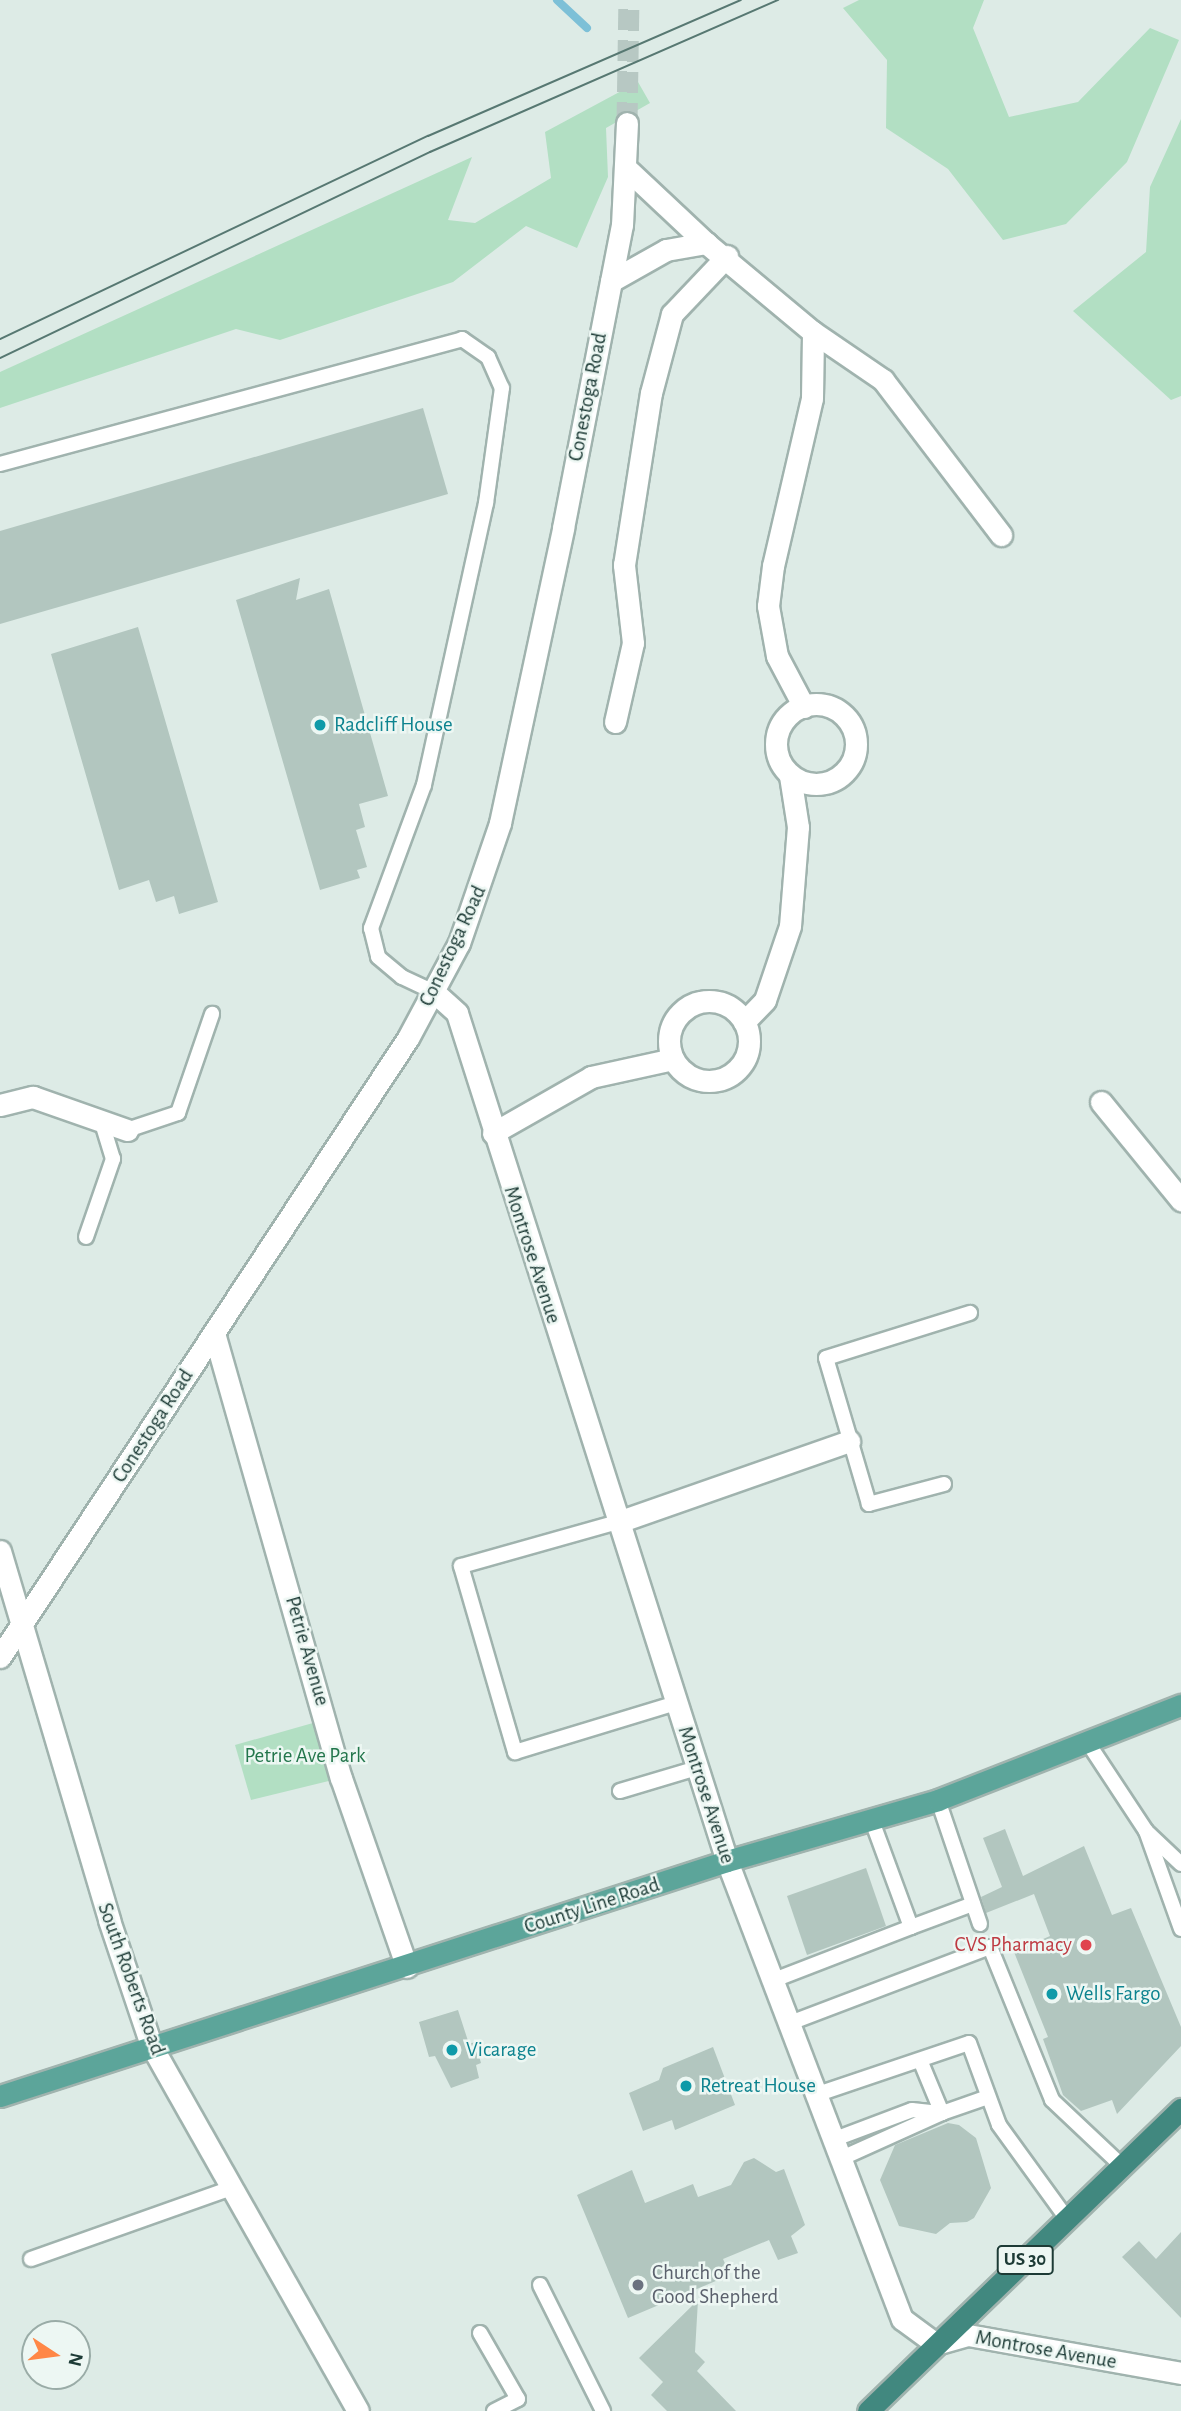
<!DOCTYPE html>
<style>
body{margin:0}
#map{position:relative;width:1181px;height:2411px;overflow:hidden;background:#ddebe6;font-family:"Alegreya Sans",sans-serif}
div>[style]{position:absolute}
.green>*{inset:0;background:#b2dfc3}
.stream>*{height:8px;margin:-4px;padding:0 4px;transform-origin:4px;border-radius:4px;background:#7dc0d7}
.building>*{inset:0;background:#b2c6bf}
.secondary-tunnel>*{height:21px;margin-top:-10.5px;transform-origin:0;background:repeating-linear-gradient(90deg,#b7c8c3 0 21px,transparent 0 31px)}
.roads{filter:drop-shadow(2px 0 #a0b3ae) drop-shadow(-2px 0 #a0b3ae) drop-shadow(0 2px #a0b3ae) drop-shadow(0 -2px #a0b3ae)}
.service>*{height:14px;margin:-7px;padding:0 7px;transform-origin:7px;border-radius:7px;background:#fff}
.minor>*{height:21px;margin:-10.5px;padding:0 10.5px;transform-origin:10.5px;border-radius:10.5px;background:#fff}
.minor>.ring{margin:-10.5px;padding:0;box-sizing:content-box;background:none;border:21px solid #fff;border-radius:50%}
.tertiary>*{height:21px;margin:-10.5px;padding:0 10.5px;transform-origin:10.5px;border-radius:10.5px;background:#fff}
.secondary>*{height:21px;margin:-10.5px;padding:0 10.5px;transform-origin:10.5px;border-radius:10.5px;background:#fff}
.primary>*{height:21px;margin:-10.5px;padding:0 10.5px;transform-origin:10.5px;border-radius:10.5px;background:#5ca59a}
.trunk>*{height:21px;margin:-10.5px;padding:0 10.5px;transform-origin:10.5px;border-radius:10.5px;background:#41887f}
.tram>*{height:2px;margin:-1px;padding:0 1px;transform-origin:1px;border-radius:1px;background:#577872}
.dots>*{width:19px;height:19px;translate:-50% -50%;box-sizing:border-box;border:4px solid #edf7f3;border-radius:50%}
span{translate:-50% -50%;white-space:nowrap;text-align:center;line-height:1.15;-webkit-text-stroke:5px #edf7f3;paint-order:stroke}
.shield-label span{padding:2px 5px;background:#edf7f3;border:2px solid;border-radius:5px;-webkit-text-stroke-width:0}
.shield-label{font-size:19px;color:#1d3b36;font-weight:700}
.street-label{font-size:21px;color:#1d3b36}
.culture-label{font-size:21px;color:#0d838f}
.left{translate:0 -50%;text-align:left}
.park-label{font-size:21px;color:#23764c}
.health-label{font-size:21px;color:#be3a42}
.right{translate:-100% -50%;text-align:right}
.worship-label{font-size:21px;color:#5b616d}
.north{position:absolute;left:21px;top:2320px;width:70px;height:70px;box-sizing:border-box;background:#edf7f3;border:2px solid #9aaca7;border-radius:50%;rotate:103deg;font-size:19px;font-weight:700;line-height:28px;text-align:center;color:#1d3b36}
.north::after{content:'';display:block;margin:auto;width:24px;height:32px;background:#ff8746;clip-path:polygon(50% 0,100% 100%,50% 72%,0 100%)}
</style>
<div id="map">
<div class="green">
<div style="clip-path:polygon(859px 0,984px 0,973px 28px,1009px 117px,1078px 102px,1150px 28px,1179px 40px,1127px 162px,1066px 224px,1003px 240px,948px 169px,886px 128px,887px 60px,843px 8px)"></div>
<div style="clip-path:polygon(638px 82px,650px 103px,606px 128px,608px 177px,577px 248px,526px 226px,453px 282px,280px 340px,236px 329px,0 408px,0 372px,472px 157px,448px 220px,475px 223px,551px 178px,545px 132px)"></div>
<div style="clip-path:polygon(1181px 119px,1181px 396px,1171px 400px,1073px 311px,1146px 252px,1150px 187px)"></div>
<div style="clip-path:polygon(327px 1719px,341px 1778px,251px 1800px,235px 1745px)"></div>
</div>
<div class="stream">
<div style="left:557px;top:0;width:41px;rotate:43deg"></div>
</div>
<div class="building">
<div style="clip-path:polygon(423px 408px,448px 494px,0 624px,0 531px)"></div>
<div style="clip-path:polygon(300px 578px,296px 600px,329px 589px,388px 796px,359px 804px,365px 827px,356px 830px,367px 867px,357px 870px,360px 878px,320px 890px,236px 600px)"></div>
<div style="clip-path:polygon(138px 627px,218px 902px,179px 914px,174px 896px,156px 902px,149px 880px,119px 890px,51px 654px)"></div>
<div style="clip-path:polygon(1005px 1829px,1023px 1876px,1084px 1846px,1112px 1915px,1131px 1908px,1181px 2027px,1181px 2046px,1117px 2114px,1112px 2100px,1081px 2111px,1063px 2095px,1043px 2039px,1048px 2037px,1014px 1952px,1050px 1936px,1034px 1894px,986px 1913px,981px 1897px,1002px 1887px,983px 1838px)"></div>
<div style="clip-path:polygon(866px 1868px,886px 1926px,807px 1955px,787px 1896px)"></div>
<div style="clip-path:polygon(458px 2010px,469px 2044px,475px 2042px,481px 2063px,476px 2065px,479px 2078px,451px 2088px,435px 2056px,429px 2057px,419px 2022px)"></div>
<div style="clip-path:polygon(713px 2047px,735px 2105px,675px 2130px,672px 2120px,643px 2131px,629px 2093px,659px 2080px,663px 2068px)"></div>
<div style="clip-path:polygon(948px 2123px,959px 2125px,976px 2138px,991px 2188px,974px 2218px,967px 2222px,950px 2223px,936px 2234px,899px 2226px,880px 2180px,895px 2145px)"></div>
<div style="clip-path:polygon(754px 2158px,776px 2172px,784px 2169px,805px 2225px,791px 2236px,798px 2253px,778px 2260px,769px 2240px,723px 2259px,730px 2275px,628px 2318px,577px 2195px,632px 2170px,645px 2203px,693px 2184px,698px 2197px,731px 2185px,744px 2162px)"></div>
<div style="clip-path:polygon(1181px 2232px,1181px 2318px,1122px 2257px,1139px 2241px,1156px 2259px)"></div>
<div style="clip-path:polygon(698px 2300px,695px 2352px,705px 2362px,697px 2371px,736px 2411px,667px 2411px,651px 2395px,663px 2382px,639px 2358px)"></div>
</div>
<div class="secondary-tunnel">
<div style="left:627px;top:123px;width:123px;rotate:-89.1deg"></div>
</div>
<div class="roads">
<div class="service">
<div style="left:0;top:464px;width:479px;rotate:-15.1deg"></div>
<div style="left:462px;top:339px;width:32px;rotate:35deg"></div>
<div style="left:488px;top:357px;width:34px;rotate:66deg"></div>
<div style="left:502px;top:388px;width:116px;rotate:97.9deg"></div>
<div style="left:486px;top:503px;width:289px;rotate:102.4deg"></div>
<div style="left:424px;top:785px;width:153px;rotate:110.3deg"></div>
<div style="left:371px;top:928px;width:30px;rotate:76deg"></div>
<div style="left:378px;top:957px;width:31px;rotate:40deg"></div>
<div style="left:402px;top:977px;width:35px;rotate:25deg"></div>
<div style="left:127px;top:1130px;width:54px;rotate:-18.4deg"></div>
<div style="left:178px;top:1113px;width:105px;rotate:-71deg"></div>
<div style="left:86px;top:1237px;width:83px;rotate:-70.9deg"></div>
<div style="left:113px;top:1159px;width:39px;rotate:-107deg"></div>
<div style="left:944px;top:1484px;width:78px;rotate:165.1deg"></div>
<div style="left:869px;top:1504px;width:152px;rotate:-106.4deg"></div>
<div style="left:826px;top:1358px;width:151px;rotate:-17.4deg"></div>
<div style="left:618px;top:1522px;width:163px;rotate:164.3deg"></div>
<div style="left:461px;top:1566px;width:194px;rotate:73.8deg"></div>
<div style="left:515px;top:1752px;width:168px;rotate:-16.9deg"></div>
<div style="left:1088px;top:1743px;width:105px;rotate:56.6deg"></div>
<div style="left:620px;top:1791px;width:80px;rotate:-16.6deg"></div>
<div style="left:938px;top:1800px;width:131px;rotate:71.3deg"></div>
<div style="left:1181px;top:1864px;width:48px;rotate:-136.7deg"></div>
<div style="left:1146px;top:1831px;width:104px;rotate:70.3deg"></div>
<div style="left:911px;top:1927px;width:66px;rotate:-20.4deg"></div>
<div style="left:774px;top:1980px;width:147px;rotate:-21.1deg"></div>
<div style="left:911px;top:1927px;width:113px;rotate:-110.2deg"></div>
<div style="left:790px;top:2023px;width:214px;rotate:-20.8deg"></div>
<div style="left:990px;top:1947px;width:165px;rotate:67.9deg"></div>
<div style="left:1052px;top:2100px;width:96px;rotate:43.3deg"></div>
<div style="left:818px;top:2094px;width:159px;rotate:-18.7deg"></div>
<div style="left:969px;top:2043px;width:87px;rotate:69.9deg"></div>
<div style="left:999px;top:2125px;width:116px;rotate:54.1deg"></div>
<div style="left:835px;top:2139px;width:82px;rotate:-20.6deg"></div>
<div style="left:912px;top:2110px;width:30px;rotate:6deg"></div>
<div style="left:942px;top:2113px;width:49px;rotate:-19.2deg"></div>
<div style="left:842px;top:2158px;width:110px;rotate:-24.2deg"></div>
<div style="left:942px;top:2113px;width:57px;rotate:-112.5deg"></div>
<div style="left:31px;top:2259px;width:212px;rotate:-19.5deg"></div>
<div style="left:540px;top:2285px;width:141px;rotate:63.4deg"></div>
<div style="left:480px;top:2333px;width:76px;rotate:60.1deg"></div>
<div style="left:518px;top:2399px;width:27px;rotate:153deg"></div>
</div>
<div class="minor">
<div style="left:626px;top:168px;width:110px;rotate:43.2deg"></div>
<div style="left:706px;top:243px;width:139px;rotate:39.8deg"></div>
<div style="left:813px;top:332px;width:85px;rotate:34.4deg"></div>
<div style="left:883px;top:380px;width:195px;rotate:52.7deg"></div>
<div style="left:611px;top:281px;width:63px;rotate:-29.4deg"></div>
<div style="left:666px;top:250px;width:41px;rotate:-9.9deg"></div>
<div class="ring" style="left:776px;top:704px;width:59px;height:59px"></div>
<div style="left:804px;top:707px;width:58px;rotate:-117.9deg"></div>
<div style="left:777px;top:656px;width:51px;rotate:-100.2deg"></div>
<div style="left:768px;top:606px;width:40px;rotate:-82.9deg"></div>
<div style="left:773px;top:566px;width:172px;rotate:-76.9deg"></div>
<div style="left:812px;top:398px;width:66px;rotate:-89.1deg"></div>
<div style="left:615px;top:722px;width:81px;rotate:-77.2deg"></div>
<div style="left:633px;top:643px;width:79px;rotate:-96.6deg"></div>
<div style="left:624px;top:565px;width:174px;rotate:-81.1deg"></div>
<div style="left:651px;top:393px;width:82px;rotate:-75.1deg"></div>
<div style="left:672px;top:314px;width:80px;rotate:-46.5deg"></div>
<div style="left:434px;top:992px;width:31px;rotate:42deg"></div>
<div style="left:457px;top:1013px;width:890px;rotate:72.34deg"></div>
<div style="left:727px;top:1861px;width:490px;rotate:69.1deg"></div>
<div style="left:902px;top:2319px;width:42px;rotate:36.3deg"></div>
<div style="left:936px;top:2344px;width:33px;rotate:-16deg"></div>
<div style="left:968px;top:2335px;width:216px;rotate:10.1deg"></div>
<div class="ring" style="left:669px;top:1001px;width:59px;height:59px"></div>
<div style="left:744px;top:1022px;width:30px;rotate:-46deg"></div>
<div style="left:765px;top:1000px;width:78px;rotate:-71.3deg"></div>
<div style="left:790px;top:926px;width:99px;rotate:-85.4deg"></div>
<div style="left:798px;top:827px;width:52px;rotate:-98.9deg"></div>
<div style="left:1101px;top:1102px;width:127px;rotate:50.8deg"></div>
<div style="left:0;top:1105px;width:34px;rotate:-14deg"></div>
<div style="left:33px;top:1097px;width:100px;rotate:19.3deg"></div>
<div style="left:493px;top:1133px;width:113px;rotate:-29.7deg"></div>
<div style="left:591px;top:1077px;width:84px;rotate:-12.4deg"></div>
<div style="left:214px;top:1333px;width:463px;rotate:74.1deg"></div>
<div style="left:341px;top:1778px;width:200px;rotate:70.8deg"></div>
<div style="left:618px;top:1522px;width:245px;rotate:-19.3deg"></div>
<div style="left:151px;top:2045px;width:420px;rotate:60.5deg"></div>
</div>
<div class="tertiary">
<div style="left:0;top:1551px;width:385px;rotate:73.5deg"></div>
<div style="left:109px;top:1920px;width:132px;rotate:71.4deg"></div>
</div>
<div class="secondary">
<div style="left:0;top:1657px;width:741px;rotate:-56.61deg"></div>
<div style="left:408px;top:1038px;width:108px;rotate:-61.8deg"></div>
<div style="left:459px;top:943px;width:127px;rotate:-71.1deg"></div>
<div style="left:500px;top:823px;width:302px;rotate:-77.9deg"></div>
<div style="left:563px;top:528px;width:309px;rotate:-79deg"></div>
<div style="left:622px;top:225px;width:102px;rotate:-87.2deg"></div>
</div>
<div class="primary">
<div style="left:0;top:2096px;width:764px;rotate:-17.91deg"></div>
<div style="left:727px;top:1861px;width:220px;rotate:-16.1deg"></div>
<div style="left:938px;top:1800px;width:261px;rotate:-21.4deg"></div>
</div>
<div class="trunk">
<div style="left:868px;top:2411px;width:435px;rotate:-44deg"></div>
</div>
</div>
<div class="tram">
<div style="left:0;top:339px;width:474px;rotate:-25.4deg"></div>
<div style="left:428px;top:136px;width:341px;rotate:-23.5deg"></div>
<div style="left:0;top:358px;width:477px;rotate:-25.6deg"></div>
<div style="left:430px;top:152px;width:380px;rotate:-23.6deg"></div>
</div>
<div class="dots">
<div style="left:320px;top:725px;background:#0f9aa8"></div>
<div style="left:1086px;top:1945px;background:#e0444e"></div>
<div style="left:1052px;top:1994px;background:#0f9aa8"></div>
<div style="left:452px;top:2050px;background:#0f9aa8"></div>
<div style="left:686px;top:2086px;background:#0f9aa8"></div>
<div style="left:638px;top:2285px;background:#6b7280"></div>
</div>
<div class="shield-label">
<span style="left:1025px;top:2260px">US 30</span>
</div>
<div class="street-label">
<span style="left:588px;top:397px;rotate:-79deg">Conestoga Road</span>
<span style="left:453px;top:946px;rotate:-65deg">Conestoga Road</span>
<span style="left:532px;top:1255px;rotate:72deg">Montrose Avenue</span>
<span style="left:153px;top:1426px;rotate:-57deg">Conestoga Road</span>
<span style="left:307px;top:1651px;rotate:74deg">Petrie Avenue</span>
<span style="left:706px;top:1795px;rotate:72deg">Montrose Avenue</span>
<span style="left:592px;top:1906px;rotate:-18deg">County Line Road</span>
<span style="left:131px;top:1979px;rotate:70deg">South Roberts Road</span>
<span style="left:1046px;top:2350px;rotate:10deg">Montrose Avenue</span>
</div>
<div class="culture-label">
<span class="left" style="left:334px;top:725px">Radcliff House</span>
<span class="left" style="left:1066px;top:1994px">Wells Fargo</span>
<span class="left" style="left:466px;top:2050px">Vicarage</span>
<span class="left" style="left:700px;top:2086px">Retreat House</span>
</div>
<div class="park-label">
<span style="left:305px;top:1756px">Petrie Ave Park</span>
</div>
<div class="health-label">
<span class="right" style="left:1072px;top:1945px">CVS Pharmacy</span>
</div>
<div class="worship-label">
<span class="left" style="left:652px;top:2285px">Church of the<br>Good Shepherd</span>
</div>
<div class="north">N</div>
</div>
